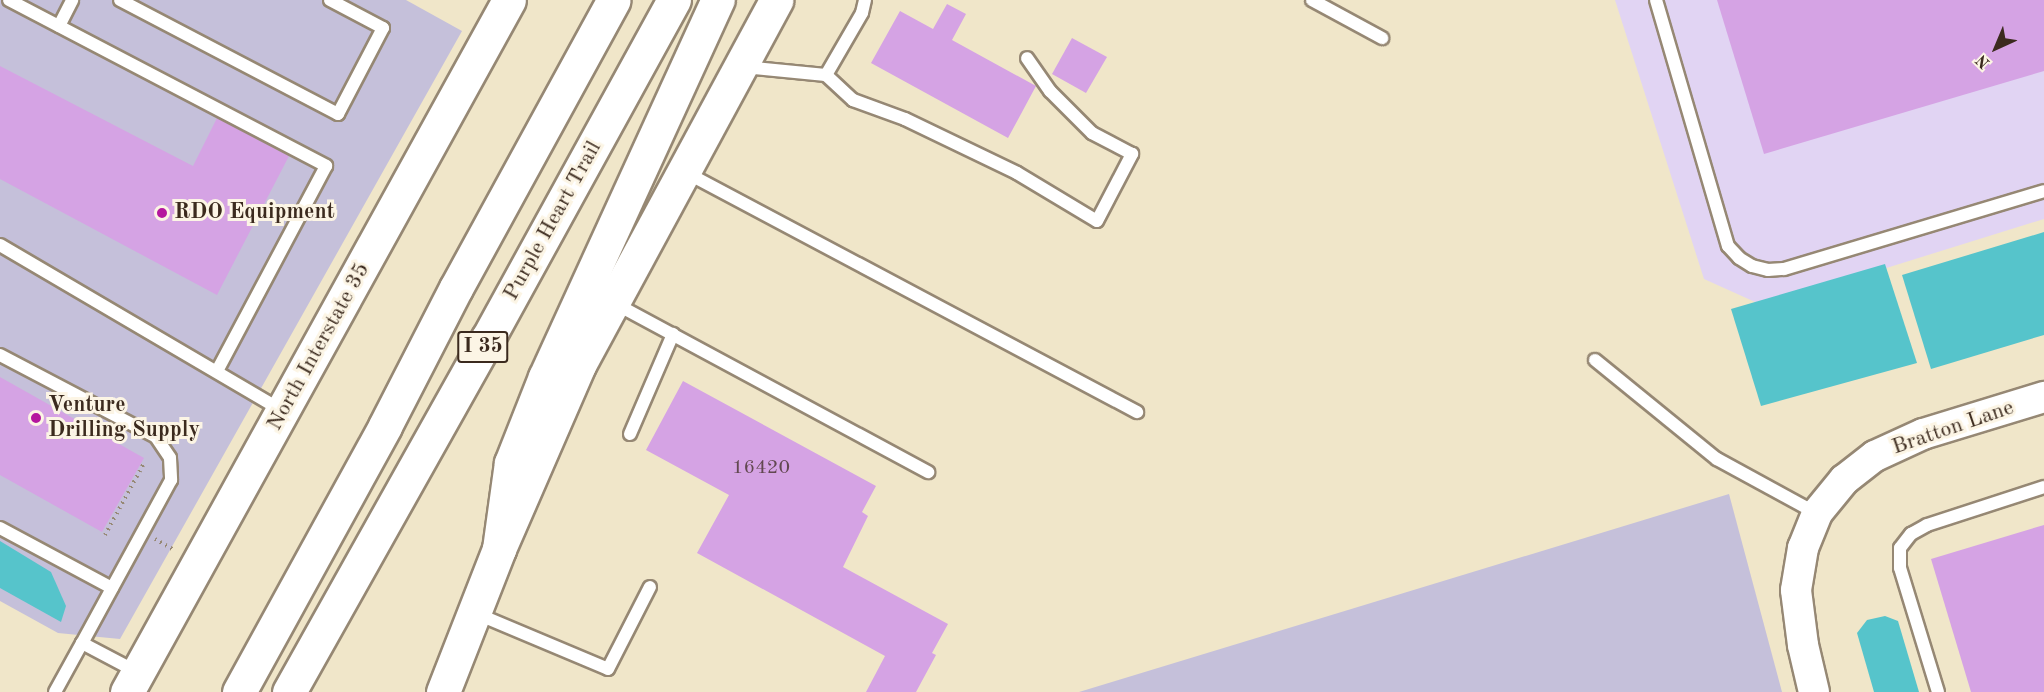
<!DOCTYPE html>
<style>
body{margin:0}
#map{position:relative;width:2044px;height:692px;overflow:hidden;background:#f0e6c9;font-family:"Old Standard TT",serif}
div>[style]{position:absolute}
.built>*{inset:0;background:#e1d4f3}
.industrial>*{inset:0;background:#c5c0da}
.water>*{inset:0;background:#56c4cb}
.building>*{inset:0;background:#d5a3e4}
.path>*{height:4px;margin-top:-2px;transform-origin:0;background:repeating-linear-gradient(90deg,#968874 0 1.5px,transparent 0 6px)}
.roads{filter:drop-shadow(2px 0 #968874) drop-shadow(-2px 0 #968874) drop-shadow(0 2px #968874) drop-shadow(0 -2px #968874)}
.service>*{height:12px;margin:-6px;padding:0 6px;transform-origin:6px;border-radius:6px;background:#fff}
.tertiary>*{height:30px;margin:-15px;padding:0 15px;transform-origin:15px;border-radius:15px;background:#fff}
.secondary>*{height:33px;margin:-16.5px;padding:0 16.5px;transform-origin:16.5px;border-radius:16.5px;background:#fff}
.motorway>*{height:33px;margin:-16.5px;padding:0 16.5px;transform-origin:16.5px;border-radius:16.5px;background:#fff}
.dots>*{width:16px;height:16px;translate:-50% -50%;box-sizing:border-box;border:3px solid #fcf5e5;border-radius:50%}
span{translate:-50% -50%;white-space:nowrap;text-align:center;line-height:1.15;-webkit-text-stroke:6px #fcf5e5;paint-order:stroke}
.number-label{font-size:20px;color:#624850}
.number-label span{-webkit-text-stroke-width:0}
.shield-label span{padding:2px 4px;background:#fcf5e5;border:2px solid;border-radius:4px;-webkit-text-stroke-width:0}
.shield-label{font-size:21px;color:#3b2a1e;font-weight:700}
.poi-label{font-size:22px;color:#3b2a1e;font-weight:700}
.left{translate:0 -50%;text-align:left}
.street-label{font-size:22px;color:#3b2a1e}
.north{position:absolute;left:1966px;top:18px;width:60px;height:60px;-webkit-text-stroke:4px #fcf5e5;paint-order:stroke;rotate:224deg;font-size:16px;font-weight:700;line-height:24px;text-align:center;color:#3b2a1e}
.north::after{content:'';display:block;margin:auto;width:21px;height:27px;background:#3b2a1e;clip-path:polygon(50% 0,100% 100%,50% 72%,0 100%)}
</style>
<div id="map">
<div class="built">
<div style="clip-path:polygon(1615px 0,2044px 0,2044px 219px,1764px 306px,1704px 279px)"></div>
</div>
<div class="industrial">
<div style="clip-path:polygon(0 0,406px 0,462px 31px,120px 639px,58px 633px,0 601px)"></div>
<div style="clip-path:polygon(1729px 494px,1782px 692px,1079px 692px)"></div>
</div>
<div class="water">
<div style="clip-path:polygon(2044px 232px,2044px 335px,1931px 369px,1902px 275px)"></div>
<div style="clip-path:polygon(1885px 264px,1917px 363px,1761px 406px,1731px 309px)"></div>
<div style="clip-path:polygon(0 541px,51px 572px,66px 606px,61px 622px,0 588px)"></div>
<div style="clip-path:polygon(1885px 616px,1898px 621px,1919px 692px,1874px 692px,1857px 633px,1867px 620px)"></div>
</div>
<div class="building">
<div style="clip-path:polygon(1717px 0,2044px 0,2044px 71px,1764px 154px)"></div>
<div style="clip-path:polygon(947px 4px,966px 14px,952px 40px,1036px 86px,1008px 138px,871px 63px,900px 11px,933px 29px)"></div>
<div style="clip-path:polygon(1072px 38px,1107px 57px,1086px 93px,1052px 74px)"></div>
<div style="clip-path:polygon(0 66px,193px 166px,217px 118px,289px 156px,217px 295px,0 179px)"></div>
<div style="clip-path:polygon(0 377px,144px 458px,102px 532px,0 475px)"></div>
<div style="clip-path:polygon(683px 381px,876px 486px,862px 512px,868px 516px,843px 567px,948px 624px,932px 653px,936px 655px,916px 692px,866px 692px,885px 656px,697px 553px,729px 495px,646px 450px)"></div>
<div style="clip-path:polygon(2044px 525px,2044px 692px,1971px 692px,1931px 559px)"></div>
</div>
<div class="path">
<div style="left:105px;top:535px;width:80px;rotate:-61.5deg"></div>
<div style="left:155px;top:539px;width:20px;rotate:30deg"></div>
</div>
<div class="roads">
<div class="service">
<div style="left:9px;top:0;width:358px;rotate:27.6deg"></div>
<div style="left:326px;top:166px;width:232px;rotate:118deg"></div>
<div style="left:120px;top:0;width:246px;rotate:27.6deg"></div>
<div style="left:338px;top:114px;width:97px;rotate:-62.4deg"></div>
<div style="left:383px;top:28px;width:60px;rotate:-152.2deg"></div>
<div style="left:865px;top:0;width:13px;rotate:103deg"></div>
<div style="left:862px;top:13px;width:72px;rotate:120.1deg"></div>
<div style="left:826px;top:75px;width:37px;rotate:43deg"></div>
<div style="left:853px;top:100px;width:55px;rotate:20.1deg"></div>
<div style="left:905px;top:119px;width:124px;rotate:25.7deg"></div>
<div style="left:1017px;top:173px;width:93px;rotate:31deg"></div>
<div style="left:1097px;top:221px;width:76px;rotate:-62.4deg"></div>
<div style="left:1132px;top:154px;width:45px;rotate:-152.3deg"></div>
<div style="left:1092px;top:133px;width:59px;rotate:-135deg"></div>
<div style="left:1050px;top:91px;width:40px;rotate:-124.9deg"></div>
<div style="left:1312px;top:0;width:80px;rotate:28.5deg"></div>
<div style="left:1656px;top:0;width:256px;rotate:73.7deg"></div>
<div style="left:1728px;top:246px;width:16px;rotate:47deg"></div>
<div style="left:1739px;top:258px;width:15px;rotate:32deg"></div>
<div style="left:1752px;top:266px;width:16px;rotate:14deg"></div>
<div style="left:1768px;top:270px;width:16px;rotate:-4deg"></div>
<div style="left:1784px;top:269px;width:271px;rotate:-16.7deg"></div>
<div style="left:59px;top:26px;width:29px;rotate:-63deg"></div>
<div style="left:744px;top:67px;width:82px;rotate:5.6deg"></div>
<div style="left:685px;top:172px;width:512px;rotate:27.97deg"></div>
<div style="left:0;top:245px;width:324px;rotate:30.4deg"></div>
<div style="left:614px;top:303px;width:357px;rotate:28.3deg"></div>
<div style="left:0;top:355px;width:176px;rotate:27.7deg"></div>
<div style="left:156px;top:437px;width:25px;rotate:56deg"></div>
<div style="left:170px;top:458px;width:22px;rotate:87deg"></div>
<div style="left:171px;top:480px;width:186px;rotate:118.6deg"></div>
<div style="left:82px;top:643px;width:62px;rotate:27.8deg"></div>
<div style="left:1595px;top:360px;width:157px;rotate:39.1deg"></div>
<div style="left:1717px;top:459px;width:113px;rotate:28.6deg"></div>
<div style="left:630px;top:434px;width:109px;rotate:-66.7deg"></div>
<div style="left:0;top:528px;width:127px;rotate:28.2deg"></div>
<div style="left:475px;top:613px;width:144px;rotate:22.8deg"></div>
<div style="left:608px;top:669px;width:92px;rotate:-62.9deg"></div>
<div style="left:55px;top:692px;width:56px;rotate:-61.1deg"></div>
<div style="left:1938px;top:692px;width:130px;rotate:-107deg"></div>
<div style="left:1900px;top:568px;width:20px;rotate:-90deg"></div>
<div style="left:1900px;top:548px;width:18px;rotate:-52deg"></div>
<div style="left:1911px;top:534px;width:18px;rotate:-29deg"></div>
<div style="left:1927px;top:525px;width:123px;rotate:-18deg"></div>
</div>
<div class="tertiary">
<div style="left:1814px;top:692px;width:48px;rotate:-103.2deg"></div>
<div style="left:1803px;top:645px;width:55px;rotate:-97.3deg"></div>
<div style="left:1796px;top:590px;width:43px;rotate:-80.5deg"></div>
<div style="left:1803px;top:548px;width:38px;rotate:-68deg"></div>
<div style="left:1817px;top:513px;width:43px;rotate:-50.7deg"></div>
<div style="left:1844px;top:480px;width:39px;rotate:-38deg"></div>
<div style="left:1875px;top:456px;width:53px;rotate:-24.6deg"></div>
<div style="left:1923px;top:434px;width:127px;rotate:-17deg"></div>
</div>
<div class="secondary">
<div style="left:127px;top:692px;width:790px;rotate:-61.1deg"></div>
<div style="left:443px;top:692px;width:154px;rotate:-68.6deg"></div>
<div style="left:499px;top:549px;width:201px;rotate:-66.5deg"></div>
<div style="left:579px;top:365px;width:415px;rotate:-61.6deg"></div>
</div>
<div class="motorway">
<div style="left:499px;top:549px;width:87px;rotate:-82.1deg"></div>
<div style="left:511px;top:463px;width:92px;rotate:-68.4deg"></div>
<div style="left:545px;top:377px;width:415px;rotate:-65.4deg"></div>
<div style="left:239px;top:692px;width:303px;rotate:-61.2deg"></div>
<div style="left:385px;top:426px;width:155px;rotate:-62.8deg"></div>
<div style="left:456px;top:288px;width:328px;rotate:-61.3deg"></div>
<div style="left:289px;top:692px;width:406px;rotate:-60.7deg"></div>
<div style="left:488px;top:338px;width:386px;rotate:-61.2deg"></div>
</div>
</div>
<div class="dots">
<div style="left:162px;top:213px;background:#b5179e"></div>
<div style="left:36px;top:418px;background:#b5179e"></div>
</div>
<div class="number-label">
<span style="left:761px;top:468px">16420</span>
</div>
<div class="shield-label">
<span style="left:483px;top:347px">I 35</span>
</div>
<div class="poi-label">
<span class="left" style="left:174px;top:213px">RDO Equipment</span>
<span class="left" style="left:48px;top:418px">Venture<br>Drilling Supply</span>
</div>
<div class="street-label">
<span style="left:553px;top:221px;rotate:-61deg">Purple Heart Trail</span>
<span style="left:319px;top:347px;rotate:-61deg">North Interstate 35</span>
<span style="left:1953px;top:428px;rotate:-19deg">Bratton Lane</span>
</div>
<div class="north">N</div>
</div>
